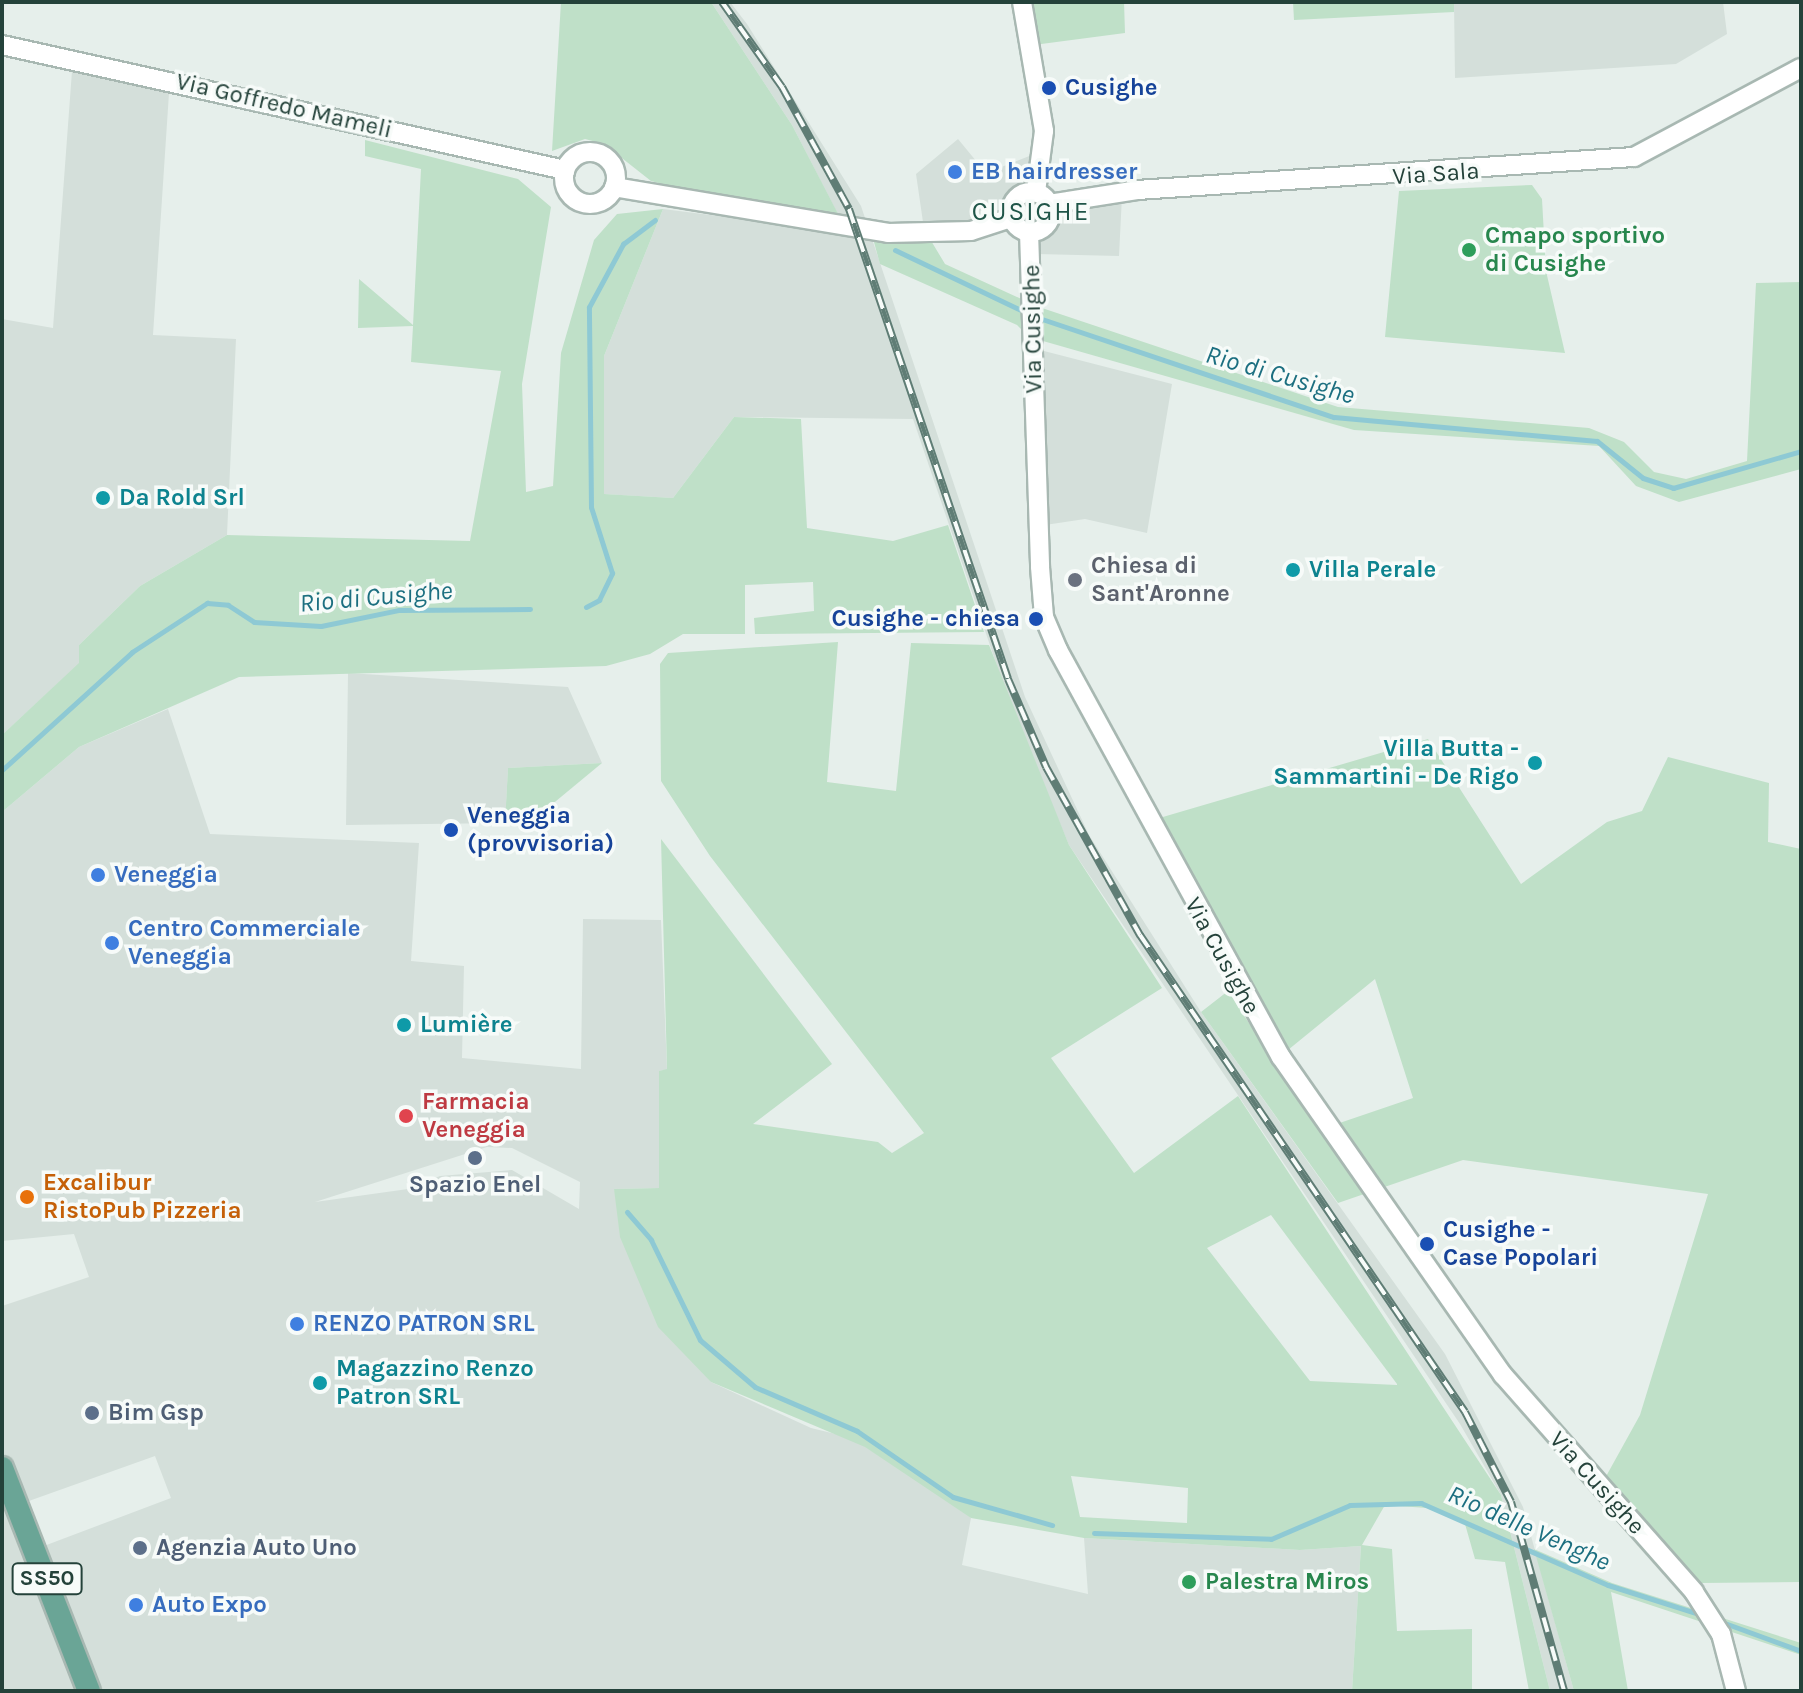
<!DOCTYPE html>
<meta charset="utf-8">
<style>
body{margin:0}
#map{position:relative;width:1803px;height:1693px;overflow:hidden;background:#e6efeb;font-family:Karla,sans-serif}
div>[style]{position:absolute}
.built>*{inset:0;background:#d4dfda}
.green>*{inset:0;background:#bfe0c8}
.stream>*{height:5px;margin:-2.5px;padding:0 2.5px;transform-origin:2.5px;border-radius:2.5px;background:#8ec9d4}
.roads{filter:drop-shadow(2px 0 #a8b8b2) drop-shadow(-2px 0 #a8b8b2) drop-shadow(0 2px #a8b8b2) drop-shadow(0 -2px #a8b8b2)}
.tertiary>*{height:18px;margin:-9px;padding:0 9px;transform-origin:9px;border-radius:9px;background:#fff}
.tertiary>.ring{margin:-9px;padding:0;box-sizing:content-box;background:none;border:18px solid #fff;border-radius:50%}
.primary>*{height:22px;margin:-11px;padding:0 11px;transform-origin:11px;border-radius:11px;background:#6aa596}
.rail>*{height:8px;margin-top:-4px;transform-origin:0;background:repeating-linear-gradient(90deg,#f7fbf9 0 15px,#5f7d75 0 30px);box-sizing:border-box;border-block:2px solid #5f7d75}
.dots>*{width:22px;height:22px;translate:-50% -50%;box-sizing:border-box;border:4px solid #f7fbf9;border-radius:50%}
span{translate:-50% -50%;white-space:nowrap;text-align:center;line-height:1.15;-webkit-text-stroke:7px #f7fbf9;paint-order:stroke}
.shield-label span{padding:2px 6px;background:#f7fbf9;border:2px solid;border-radius:6px;-webkit-text-stroke-width:0}
.shield-label{font-size:22px;color:#24423a;font-weight:700}
.transit-label{font-size:24px;color:#164399;font-weight:700}
.left{translate:0 -50%;text-align:left}
.right{translate:-100% -50%;text-align:right}
.street-label{font-size:24px;color:#24423a}
.shop-label{font-size:24px;color:#366cbe;font-weight:700}
.leisure-label{font-size:24px;color:#27864d;font-weight:700}
.culture-label{font-size:24px;color:#0d838f;font-weight:700}
.worship-label{font-size:24px;color:#5b616d;font-weight:700}
.health-label{font-size:24px;color:#be3a42;font-weight:700}
.food-label{font-size:24px;color:#c56008;font-weight:700}
.service-label{font-size:24px;color:#4e5e75;font-weight:700}
.neighbourhood-label{font-size:26px;color:#1f5548;letter-spacing:2px}
.water-label{font-size:26px;color:#1c6f80;font-style:italic}
.frame{position:absolute;inset:0;border:4px solid #24423a;pointer-events:none}
</style>
<div id="map">
<div class="built">
<div style="clip-path:polygon(711px 2px,730px 2px,747px 24px,861px 206px,1025px 697px,1089px 835px,1201px 1012px,1445px 1354px,1523px 1507px,1574px 1691px,1550px 1691px,1501px 1495px,1460px 1424px,1069px 845px,1012px 710px,913px 419px,734px 417px,673px 498px,603px 494px,604px 356px,663px 209px,847px 232px,792px 125px)"></div>
<div style="clip-path:polygon(1454px 2px,1723px 2px,1727px 34px,1676px 64px,1455px 78px)"></div>
<div style="clip-path:polygon(72px 71px,169px 93px,153px 335px,236px 339px,227px 535px,140px 586px,79px 645px,80px 663px,2px 735px,2px 319px,53px 328px)"></div>
<div style="clip-path:polygon(958px 139px,986px 173px,1037px 153px,1032px 209px,1122px 196px,1119px 256px,1037px 254px,1031px 209px,969px 227px,924px 229px,916px 174px)"></div>
<div style="clip-path:polygon(1044px 351px,1172px 384px,1147px 533px,1085px 519px,1045px 525px)"></div>
<div style="clip-path:polygon(348px 673px,568px 687px,602px 763px,508px 768px,505px 823px,346px 825px)"></div>
<div style="clip-path:polygon(evenodd,168px 709px,210px 834px,419px 843px,411px 961px,464px 966px,462px 1058px,581px 1069px,583px 919px,661px 920px,667px 1070px,659px 1071px,659px 1188px,614px 1189px,711px 1382px,811px 1428px,852px 1438px,964px 1511px,971px 1518px,962px 1565px,1088px 1594px,1084px 1538px,1300px 1550px,1361px 1546px,1352px 1691px,2px 1691px,2px 1306px,89px 1277px,74px 1234px,2px 1241px,2px 812px,79px 747px,168px 709px,487px 1147px,512px 1148px,580px 1182px,579px 1209px,512px 1170px,440px 1176px,408px 1189px,315px 1202px,487px 1147px,168px 709px,155px 1456px,171px 1498px,28px 1552px,12px 1507px,155px 1456px)"></div>
</div>
<div class="green">
<div style="clip-path:polygon(561px 2px,711px 2px,792px 125px,848px 233px,651px 181px,604px 144px,585px 139px,552px 151px)"></div>
<div style="clip-path:polygon(1019px 2px,1124px 2px,1125px 33px,1026px 46px)"></div>
<div style="clip-path:polygon(1293px 2px,1454px 2px,1454px 12px,1294px 20px)"></div>
<div style="clip-path:polygon(365px 140px,518px 179px,551px 207px,522px 384px,526px 492px,553px 486px,561px 353px,594px 240px,617px 214px,663px 209px,604px 356px,604px 494px,673px 498px,734px 417px,801px 419px,807px 528px,893px 541px,948px 525px,984px 632px,755px 634px,754px 618px,814px 611px,813px 582px,745px 585px,745px 634px,683px 634px,650px 654px,606px 666px,239px 677px,79px 747px,2px 812px,2px 735px,79px 663px,79px 645px,140px 586px,227px 535px,470px 541px,501px 371px,411px 362px,413px 326px,358px 328px,359px 279px,413px 325px,421px 169px,365px 156px)"></div>
<div style="clip-path:polygon(1532px 185px,1542px 199px,1546px 271px,1565px 353px,1385px 337px,1399px 191px)"></div>
<div style="clip-path:polygon(869px 224px,924px 229px,945px 264px,1039px 307px,1338px 407px,1589px 428px,1624px 442px,1654px 472px,1686px 479px,1747px 461px,1756px 283px,1801px 282px,1801px 469px,1679px 502px,1636px 486px,1599px 446px,1354px 430px,1029px 337px,1017px 325px,880px 264px)"></div>
<div style="clip-path:polygon(evenodd,838px 642px,827px 782px,896px 791px,911px 643px,989px 645px,1069px 845px,1162px 988px,1051px 1058px,1134px 1173px,1238px 1096px,1501px 1495px,1550px 1691px,1529px 1691px,1505px 1562px,1475px 1559px,1465px 1524px,1427px 1508px,1385px 1505px,1362px 1545px,1392px 1549px,1397px 1631px,1472px 1629px,1472px 1691px,1352px 1691px,1361px 1546px,1300px 1550px,1084px 1538px,971px 1518px,865px 1447px,711px 1382px,658px 1327px,620px 1237px,614px 1189px,659px 1188px,659px 1071px,667px 1069px,661px 839px,832px 1064px,753px 1124px,878px 1142px,892px 1153px,924px 1133px,710px 856px,661px 781px,660px 664px,668px 653px,838px 642px,1271px 1215px,1397px 1384px,1397px 1385px,1310px 1381px,1207px 1248px,1271px 1215px,838px 642px,1071px 1476px,1188px 1488px,1187px 1523px,1080px 1517px,1071px 1476px)"></div>
<div style="clip-path:polygon(1428px 739px,1521px 884px,1607px 822px,1642px 811px,1668px 757px,1769px 783px,1768px 842px,1801px 849px,1801px 1582px,1700px 1583px,1604px 1480px,1640px 1415px,1708px 1194px,1463px 1160px,1338px 1203px,1201px 1012px,1228px 991px,1319px 1130px,1413px 1098px,1375px 979px,1288px 1050px,1156px 819px)"></div>
<div style="clip-path:polygon(602px 763px,544px 811px,505px 823px,508px 768px)"></div>
<div style="clip-path:polygon(1534px 1549px,1612px 1583px,1801px 1643px,1801px 1655px,1611px 1592px,1628px 1691px,1574px 1691px)"></div>
</div>
<div class="stream">
<div style="left:895px;top:250px;width:146px;rotate:25.5deg"></div>
<div style="left:1036px;top:317px;width:314px;rotate:18.6deg"></div>
<div style="left:1334px;top:417px;width:264px;rotate:5.2deg"></div>
<div style="left:1597px;top:441px;width:59px;rotate:38.8deg"></div>
<div style="left:1643px;top:478px;width:32px;rotate:18deg"></div>
<div style="left:1673px;top:488px;width:133px;rotate:-16.1deg"></div>
<div style="left:586px;top:607px;width:15px;rotate:-28deg"></div>
<div style="left:599px;top:600px;width:30px;rotate:-64deg"></div>
<div style="left:612px;top:573px;width:69px;rotate:-107.7deg"></div>
<div style="left:591px;top:507px;width:200px;rotate:-90.6deg"></div>
<div style="left:589px;top:307px;width:72px;rotate:-61.6deg"></div>
<div style="left:623px;top:244px;width:40px;rotate:-37deg"></div>
<div style="left:2px;top:770px;width:176px;rotate:-42.2deg"></div>
<div style="left:132px;top:652px;width:90px;rotate:-33.2deg"></div>
<div style="left:207px;top:603px;width:21px;rotate:5deg"></div>
<div style="left:228px;top:605px;width:31px;rotate:33deg"></div>
<div style="left:254px;top:622px;width:67px;rotate:3.4deg"></div>
<div style="left:321px;top:626px;width:80px;rotate:-11.6deg"></div>
<div style="left:399px;top:610px;width:131px;rotate:-0.4deg"></div>
<div style="left:627px;top:1212px;width:37px;rotate:49deg"></div>
<div style="left:651px;top:1240px;width:111px;rotate:63.9deg"></div>
<div style="left:700px;top:1340px;width:72px;rotate:40.5deg"></div>
<div style="left:755px;top:1387px;width:111px;rotate:23.3deg"></div>
<div style="left:857px;top:1431px;width:116px;rotate:34.5deg"></div>
<div style="left:953px;top:1497px;width:103px;rotate:15.8deg"></div>
<div style="left:1094px;top:1533px;width:177px;rotate:1.9deg"></div>
<div style="left:1271px;top:1539px;width:86px;rotate:-23.3deg"></div>
<div style="left:1350px;top:1505px;width:71px;rotate:-1.6deg"></div>
<div style="left:1421px;top:1503px;width:204px;rotate:23.7deg"></div>
<div style="left:1608px;top:1585px;width:99px;rotate:17.7deg"></div>
<div style="left:1719px;top:1621px;width:87px;rotate:20.1deg"></div>
</div>
<div class="roads">
<div class="tertiary">
<div style="left:1022px;top:2px;width:131px;rotate:80.3deg"></div>
<div style="left:1044px;top:131px;width:62px;rotate:97.5deg"></div>
<div style="left:2px;top:45px;width:577px;rotate:12.52deg"></div>
<div class="ring" style="left:564px;top:152px;width:34px;height:34px"></div>
<div style="left:614px;top:187px;width:278px;rotate:9.5deg"></div>
<div style="left:888px;top:233px;width:83px;rotate:-1.4deg"></div>
<div style="left:971px;top:231px;width:42px;rotate:-18deg"></div>
<div class="ring" style="left:1011px;top:192px;width:22px;height:22px"></div>
<div style="left:1049px;top:204px;width:89px;rotate:-9deg"></div>
<div style="left:1137px;top:190px;width:498px;rotate:-3.8deg"></div>
<div style="left:1634px;top:157px;width:189px;rotate:-28.1deg"></div>
<div style="left:1029px;top:232px;width:335px;rotate:88.1deg"></div>
<div style="left:1040px;top:567px;width:50px;rotate:85.4deg"></div>
<div style="left:1044px;top:617px;width:36px;rotate:67deg"></div>
<div style="left:1058px;top:650px;width:464px;rotate:61.3deg"></div>
<div style="left:1281px;top:1057px;width:388px;rotate:55.1deg"></div>
<div style="left:1503px;top:1375px;width:289px;rotate:48.6deg"></div>
<div style="left:1694px;top:1592px;width:50px;rotate:57.3deg"></div>
<div style="left:1721px;top:1634px;width:59px;rotate:75.3deg"></div>
</div>
<div class="primary">
<div style="left:2px;top:1468px;width:239px;rotate:68.7deg"></div>
</div>
</div>
<div class="rail">
<div style="left:722px;top:2px;width:104px;rotate:54.8deg"></div>
<div style="left:782px;top:87px;width:139px;rotate:61.2deg"></div>
<div style="left:849px;top:209px;width:496px;rotate:71.3deg"></div>
<div style="left:1008px;top:679px;width:96px;rotate:66.6deg"></div>
<div style="left:1046px;top:767px;width:193px;rotate:60.8deg"></div>
<div style="left:1140px;top:935px;width:577px;rotate:55.73deg"></div>
<div style="left:1465px;top:1412px;width:101px;rotate:62.9deg"></div>
<div style="left:1511px;top:1502px;width:196px;rotate:74.3deg"></div>
</div>
<div class="dots">
<div style="left:1049px;top:88px;background:#1a4fb4"></div>
<div style="left:955px;top:172px;background:#3f7fe0"></div>
<div style="left:1469px;top:250px;background:#2e9e5b"></div>
<div style="left:103px;top:498px;background:#0f9aa8"></div>
<div style="left:1293px;top:570px;background:#0f9aa8"></div>
<div style="left:1075px;top:580px;background:#6b7280"></div>
<div style="left:1036px;top:619px;background:#1a4fb4"></div>
<div style="left:1535px;top:763px;background:#0f9aa8"></div>
<div style="left:451px;top:830px;background:#1a4fb4"></div>
<div style="left:98px;top:875px;background:#3f7fe0"></div>
<div style="left:112px;top:943px;background:#3f7fe0"></div>
<div style="left:404px;top:1025px;background:#0f9aa8"></div>
<div style="left:406px;top:1116px;background:#e0444e"></div>
<div style="left:475px;top:1158px;background:#5c6f8a"></div>
<div style="left:27px;top:1197px;background:#e8710a"></div>
<div style="left:1427px;top:1244px;background:#1a4fb4"></div>
<div style="left:297px;top:1324px;background:#3f7fe0"></div>
<div style="left:320px;top:1383px;background:#0f9aa8"></div>
<div style="left:92px;top:1413px;background:#5c6f8a"></div>
<div style="left:140px;top:1548px;background:#5c6f8a"></div>
<div style="left:1189px;top:1582px;background:#2e9e5b"></div>
<div style="left:136px;top:1605px;background:#3f7fe0"></div>
</div>
<div class="shield-label">
<span style="left:47px;top:1579px">SS50</span>
</div>
<div class="transit-label">
<span class="left" style="left:1065px;top:88px">Cusighe</span>
<span class="right" style="left:1020px;top:619px">Cusighe - chiesa</span>
<span class="left" style="left:467px;top:830px">Veneggia<br>(provvisoria)</span>
<span class="left" style="left:1443px;top:1244px">Cusighe -<br>Case Popolari</span>
</div>
<div class="street-label">
<span style="left:284px;top:106px;rotate:13deg">Via Goffredo Mameli</span>
<span style="left:1436px;top:174px;rotate:-4deg">Via Sala</span>
<span style="left:1033px;top:329px;rotate:-91deg">Via Cusighe</span>
<span style="left:1222px;top:956px;rotate:61deg">Via Cusighe</span>
<span style="left:1597px;top:1483px;rotate:48deg">Via Cusighe</span>
</div>
<div class="shop-label">
<span class="left" style="left:971px;top:172px">EB hairdresser</span>
<span class="left" style="left:114px;top:875px">Veneggia</span>
<span class="left" style="left:128px;top:943px">Centro Commerciale<br>Veneggia</span>
<span class="left" style="left:313px;top:1324px">RENZO PATRON SRL</span>
<span class="left" style="left:152px;top:1605px">Auto Expo</span>
</div>
<div class="leisure-label">
<span class="left" style="left:1485px;top:250px">Cmapo sportivo<br>di Cusighe</span>
<span class="left" style="left:1205px;top:1582px">Palestra Miros</span>
</div>
<div class="culture-label">
<span class="left" style="left:119px;top:498px">Da Rold Srl</span>
<span class="left" style="left:1309px;top:570px">Villa Perale</span>
<span class="right" style="left:1519px;top:763px">Villa Butta -<br>Sammartini - De Rigo</span>
<span class="left" style="left:420px;top:1025px">Lumière</span>
<span class="left" style="left:336px;top:1383px">Magazzino Renzo<br>Patron SRL</span>
</div>
<div class="worship-label">
<span class="left" style="left:1091px;top:580px">Chiesa di<br>Sant'Aronne</span>
</div>
<div class="health-label">
<span class="left" style="left:422px;top:1116px">Farmacia<br>Veneggia</span>
</div>
<div class="food-label">
<span class="left" style="left:43px;top:1197px">Excalibur<br>RistoPub Pizzeria</span>
</div>
<div class="service-label">
<span style="left:475px;top:1185px">Spazio Enel</span>
<span class="left" style="left:108px;top:1413px">Bim Gsp</span>
<span class="left" style="left:156px;top:1548px">Agenzia Auto Uno</span>
</div>
<div class="neighbourhood-label">
<span style="left:1031px;top:212px">CUSIGHE</span>
</div>
<div class="water-label">
<span style="left:1280px;top:375px;rotate:16deg">Rio di Cusighe</span>
<span style="left:376px;top:597px;rotate:-5deg">Rio di Cusighe</span>
<span style="left:1529px;top:1528px;rotate:24deg">Rio delle Venghe</span>
</div>
<div class="frame"></div>
</div>
